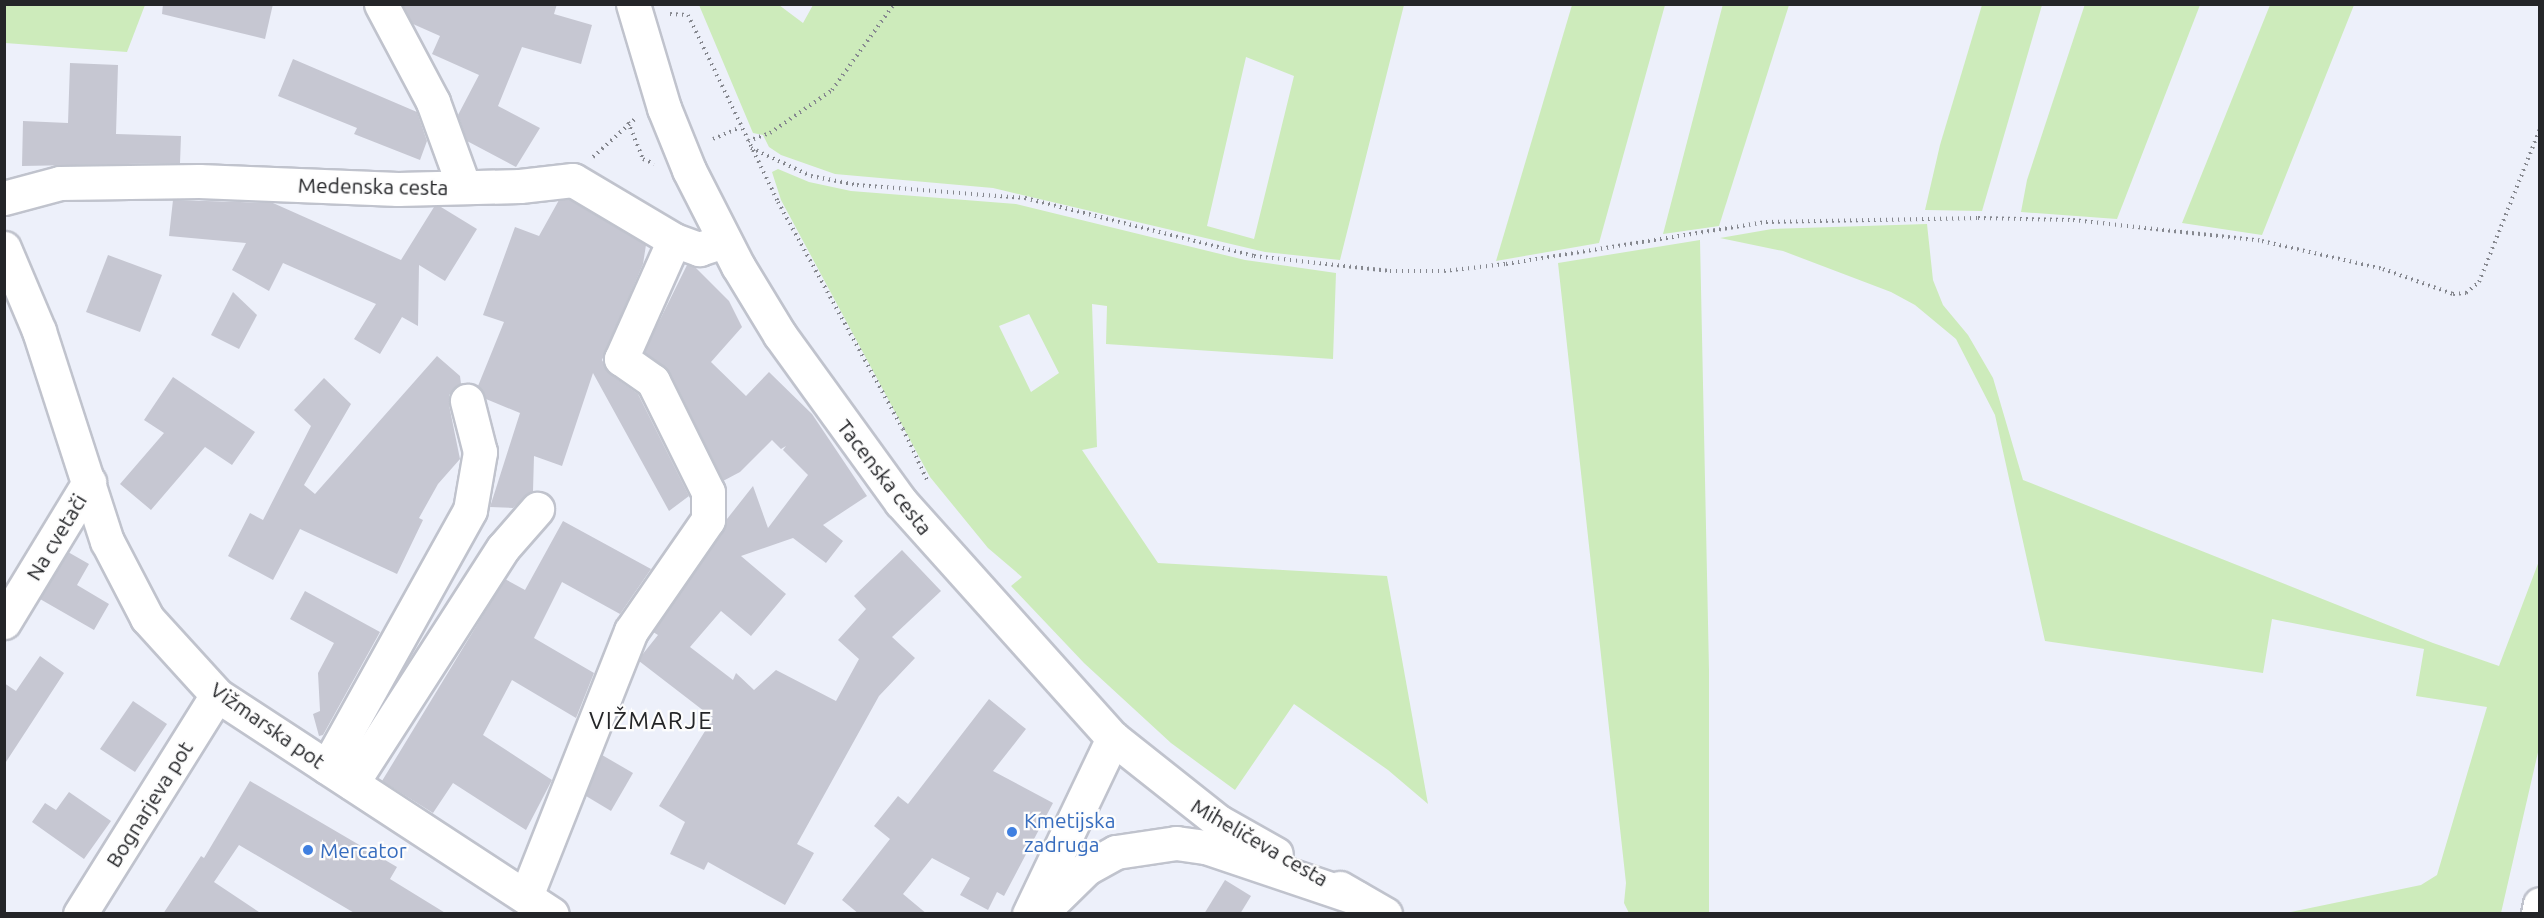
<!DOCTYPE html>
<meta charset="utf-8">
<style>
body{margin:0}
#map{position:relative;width:2544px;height:918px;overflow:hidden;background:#edf0fa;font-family:Ubuntu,sans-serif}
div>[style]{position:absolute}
.green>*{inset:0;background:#cdebbb}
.building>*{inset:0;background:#c6c7d2}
.path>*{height:4px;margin-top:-2px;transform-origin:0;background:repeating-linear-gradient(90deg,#86888f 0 1.5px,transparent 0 6px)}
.roads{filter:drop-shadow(2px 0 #c0c3cd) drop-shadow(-2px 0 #c0c3cd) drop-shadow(0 2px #c0c3cd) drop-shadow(0 -2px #c0c3cd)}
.minor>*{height:33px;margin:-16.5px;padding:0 16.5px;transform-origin:16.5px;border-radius:16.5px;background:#fff}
.major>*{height:33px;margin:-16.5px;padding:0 16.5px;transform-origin:16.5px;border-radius:16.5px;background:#fff}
.highway>*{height:33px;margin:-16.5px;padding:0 16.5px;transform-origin:16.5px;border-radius:16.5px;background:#fff}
.dots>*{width:16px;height:16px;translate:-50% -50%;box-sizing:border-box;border:3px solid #fdfdfd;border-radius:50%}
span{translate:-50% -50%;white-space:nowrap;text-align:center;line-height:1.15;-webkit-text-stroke:4.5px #fdfdfd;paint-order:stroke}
.street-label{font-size:21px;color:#242528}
.shop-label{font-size:21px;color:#366cbe}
.left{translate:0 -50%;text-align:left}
.quarter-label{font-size:24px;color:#242528;letter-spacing:1.5px}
.frame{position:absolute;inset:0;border:6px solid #242528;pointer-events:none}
</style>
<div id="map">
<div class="green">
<div style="clip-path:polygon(1723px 4px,1789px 5px,1719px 226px,1663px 234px)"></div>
<div style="clip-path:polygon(2085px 4px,2200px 5px,2117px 219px,2021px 212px,2027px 180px)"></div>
<div style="clip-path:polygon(4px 5px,5px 4px,145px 5px,127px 52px,5px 43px)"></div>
<div style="clip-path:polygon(evenodd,813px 5px,813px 4px,1404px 5px,1340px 260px,1265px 252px,993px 188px,835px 174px,781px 155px,769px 147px,763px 135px,753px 133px,699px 5px,779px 5px,803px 23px,813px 5px,1246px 57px,1294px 76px,1254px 239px,1207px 226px,1246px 57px)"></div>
<div style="clip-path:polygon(1572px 5px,1665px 5px,1599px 243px,1496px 261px)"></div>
<div style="clip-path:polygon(1982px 5px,2042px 5px,1982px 211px,1925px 210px,1940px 145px)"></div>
<div style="clip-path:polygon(2270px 5px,2354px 5px,2262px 235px,2182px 223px)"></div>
<div style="clip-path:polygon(evenodd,778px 169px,809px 182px,851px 191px,1016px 204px,1245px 260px,1336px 273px,1333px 359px,1106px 344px,1107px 306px,1092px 304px,1097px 447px,1082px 450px,1158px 563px,1387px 576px,1428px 804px,1388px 770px,1294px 704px,1235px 790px,1171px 743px,1084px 663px,1011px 586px,1022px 577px,988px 548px,930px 477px,781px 200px,772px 172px,778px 169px,1029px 314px,1059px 373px,1031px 392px,999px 326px,1029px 314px)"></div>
<div style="clip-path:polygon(1927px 224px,1933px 280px,1943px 305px,1968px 335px,1993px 378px,2023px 480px,2433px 643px,2499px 666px,2539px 561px,2539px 748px,2501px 913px,2286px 913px,2421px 885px,2437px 875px,2487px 707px,2416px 696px,2424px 649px,2272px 619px,2263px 673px,2045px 641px,1995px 415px,1956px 339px,1915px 305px,1891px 292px,1783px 251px,1720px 238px,1772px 229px)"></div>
<div style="clip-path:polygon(1700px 240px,1709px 670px,1709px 913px,1629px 913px,1624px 903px,1626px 883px,1558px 263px)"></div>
</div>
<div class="building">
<div style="clip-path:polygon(163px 4px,273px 4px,265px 39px,162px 14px)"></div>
<div style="clip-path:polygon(402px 4px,557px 4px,554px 14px,592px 25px,581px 64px,522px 47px,498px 106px,540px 128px,516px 167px,467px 141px,458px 115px,479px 75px,432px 54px,440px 36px,413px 24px)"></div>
<div style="clip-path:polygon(293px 59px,417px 112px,427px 141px,420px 160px,354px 134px,357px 128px,278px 96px)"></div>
<div style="clip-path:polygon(70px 63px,118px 65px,116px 134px,181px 136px,180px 163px,22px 166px,23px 121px,68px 123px)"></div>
<div style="clip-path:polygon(569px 199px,646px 245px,643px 264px,602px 360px,610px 374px,638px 394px,689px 496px,669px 511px,593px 373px,562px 466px,534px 456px,533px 491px,513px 508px,490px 507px,520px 413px,486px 399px,478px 386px,504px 322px,483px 315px,515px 227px,539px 236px,559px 200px)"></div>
<div style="clip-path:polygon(173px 200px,273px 203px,401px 260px,434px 207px,441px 207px,477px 229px,445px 281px,419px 265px,418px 326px,402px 317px,380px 354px,354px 339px,376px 304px,283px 263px,269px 291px,232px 270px,246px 243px,169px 236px)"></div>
<div style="clip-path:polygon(108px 255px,162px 275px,140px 332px,86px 312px)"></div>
<div style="clip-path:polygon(687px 265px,695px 267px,729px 301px,742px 327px,711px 362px,746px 396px,769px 372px,812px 414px,867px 496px,823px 525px,843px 541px,826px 563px,793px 538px,741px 556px,786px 594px,751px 636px,721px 611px,690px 647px,733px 680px,736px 673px,754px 690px,776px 670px,836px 701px,859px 659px,838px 640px,866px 609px,854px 596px,902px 550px,941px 591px,892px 637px,915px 658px,879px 696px,797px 844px,814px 853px,785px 905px,708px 862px,704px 870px,670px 854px,685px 822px,659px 806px,713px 718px,639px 661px,642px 655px,658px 635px,653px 632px,723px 531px,727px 519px,753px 486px,768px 528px,808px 475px,783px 450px,786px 446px,781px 449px,772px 440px,740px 472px,723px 481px,670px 373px,644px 352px)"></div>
<div style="clip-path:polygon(233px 292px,257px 315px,239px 349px,211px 335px)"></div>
<div style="clip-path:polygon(437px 356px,460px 376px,461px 384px,449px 395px,449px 405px,460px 459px,438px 484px,419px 518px,423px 520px,397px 574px,300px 529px,273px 580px,228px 556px,250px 513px,263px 520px,311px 426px,294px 410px,324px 378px,351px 404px,304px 485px,315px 494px)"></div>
<div style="clip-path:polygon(173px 377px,255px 432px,232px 465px,205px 447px,151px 510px,120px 484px,164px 433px,144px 420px)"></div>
<div style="clip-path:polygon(563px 521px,651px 569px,620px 614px,562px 582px,534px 638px,594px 673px,576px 718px,512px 680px,483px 735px,552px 780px,526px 830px,453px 783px,433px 813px,382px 781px,505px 579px,525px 590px)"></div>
<div style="clip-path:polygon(68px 552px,89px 564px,77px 585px,109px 604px,94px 630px,40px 599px)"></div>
<div style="clip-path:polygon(305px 591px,380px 632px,323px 735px,319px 736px,313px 714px,320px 711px,318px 673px,334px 643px,290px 619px)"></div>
<div style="clip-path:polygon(40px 656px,64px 673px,4px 765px,4px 683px,16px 691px)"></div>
<div style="clip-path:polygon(989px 699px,1026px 729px,993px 771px,1053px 803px,1004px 896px,997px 892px,988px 910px,960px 895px,970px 878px,932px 858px,903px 894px,927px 914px,859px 914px,842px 900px,890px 839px,874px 826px,898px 796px,908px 804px)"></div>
<div style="clip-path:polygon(133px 701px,167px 724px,135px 772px,100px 749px)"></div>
<div style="clip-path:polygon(602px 755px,633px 773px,611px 811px,586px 796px)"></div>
<div style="clip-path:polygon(250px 781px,397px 867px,390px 879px,447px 914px,356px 914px,239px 845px,214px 882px,262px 914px,163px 914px,201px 856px,204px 858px)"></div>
<div style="clip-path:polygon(69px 792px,111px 821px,84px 859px,32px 822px,45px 803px,56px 810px)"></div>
<div style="clip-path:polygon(1225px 880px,1251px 896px,1240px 914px,1204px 914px)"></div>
</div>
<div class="path">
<div style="left:670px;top:14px;width:18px;rotate:3deg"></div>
<div style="left:688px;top:15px;width:208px;rotate:64.3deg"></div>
<div style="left:778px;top:202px;width:259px;rotate:61.2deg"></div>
<div style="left:903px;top:429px;width:56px;rotate:64.8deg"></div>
<div style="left:628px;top:122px;width:40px;rotate:68deg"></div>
<div style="left:643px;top:159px;width:12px;rotate:24deg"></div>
<div style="left:713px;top:139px;width:30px;rotate:-23deg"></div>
<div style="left:748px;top:141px;width:23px;rotate:-20deg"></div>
<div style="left:770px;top:133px;width:75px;rotate:-34.7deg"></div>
<div style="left:832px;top:90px;width:106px;rotate:-54.2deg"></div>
<div style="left:751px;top:148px;width:66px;rotate:25deg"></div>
<div style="left:811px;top:176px;width:47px;rotate:11.1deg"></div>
<div style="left:857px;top:185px;width:169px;rotate:4.4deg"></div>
<div style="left:1025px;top:198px;width:236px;rotate:14.2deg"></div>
<div style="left:1254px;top:256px;width:137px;rotate:6.3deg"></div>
<div style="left:1390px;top:271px;width:54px"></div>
<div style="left:1444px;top:271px;width:62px;rotate:-6.4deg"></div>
<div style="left:1506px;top:264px;width:263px;rotate:-9.2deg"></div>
<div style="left:1766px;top:222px;width:212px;rotate:-1.1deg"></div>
<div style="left:1978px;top:218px;width:95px;rotate:1.2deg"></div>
<div style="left:2073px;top:220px;width:190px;rotate:6.3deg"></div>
<div style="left:2262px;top:241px;width:124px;rotate:13deg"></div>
<div style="left:2383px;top:269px;width:74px;rotate:19.7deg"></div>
<div style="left:2453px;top:294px;width:13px;rotate:-4deg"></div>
<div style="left:2466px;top:293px;width:17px;rotate:-40deg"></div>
<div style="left:2479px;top:282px;width:165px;rotate:-68.3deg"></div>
<div style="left:593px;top:157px;width:58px;rotate:-42.2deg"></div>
</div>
<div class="roads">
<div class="minor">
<div style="left:381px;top:4px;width:111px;rotate:62deg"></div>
<div style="left:433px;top:102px;width:90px;rotate:70deg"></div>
<div style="left:4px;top:198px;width:58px;rotate:-15deg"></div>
<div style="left:60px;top:183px;width:139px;rotate:-0.8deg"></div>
<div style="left:199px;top:181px;width:199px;rotate:2.3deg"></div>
<div style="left:398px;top:189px;width:122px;rotate:-1.4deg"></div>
<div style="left:520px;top:186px;width:53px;rotate:-6.5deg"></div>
<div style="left:573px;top:180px;width:117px;rotate:30.7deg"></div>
<div style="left:674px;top:240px;width:27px;rotate:20deg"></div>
<div style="left:699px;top:249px;width:26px;rotate:-18deg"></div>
<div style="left:4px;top:248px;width:90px;rotate:67.1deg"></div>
<div style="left:39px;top:331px;width:221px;rotate:72.1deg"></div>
<div style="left:107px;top:541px;width:87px;rotate:62.5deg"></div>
<div style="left:147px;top:618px;width:104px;rotate:47.7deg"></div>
<div style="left:217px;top:695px;width:400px;rotate:33.2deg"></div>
<div style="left:4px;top:622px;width:164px;rotate:-58.7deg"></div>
<div style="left:1113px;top:738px;width:135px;rotate:38.4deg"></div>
<div style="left:1219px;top:822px;width:65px;rotate:29.3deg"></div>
<div style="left:327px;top:767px;width:294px;rotate:-60.9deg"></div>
<div style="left:470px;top:510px;width:59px;rotate:-80.2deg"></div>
<div style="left:480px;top:452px;width:53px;rotate:-104.3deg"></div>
<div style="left:352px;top:783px;width:279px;rotate:-57.3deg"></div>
<div style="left:503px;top:548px;width:52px;rotate:-48.9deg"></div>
<div style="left:1340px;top:888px;width:52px;rotate:30deg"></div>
<div style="left:526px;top:896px;width:285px;rotate:-68.4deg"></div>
<div style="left:631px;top:631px;width:135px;rotate:-55.3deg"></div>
<div style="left:708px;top:520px;width:28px;rotate:-90deg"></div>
<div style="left:708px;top:492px;width:124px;rotate:-116.4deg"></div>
<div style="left:653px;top:381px;width:39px;rotate:-145deg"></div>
<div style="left:621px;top:359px;width:130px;rotate:-66deg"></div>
<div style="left:80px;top:914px;width:258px;rotate:-58deg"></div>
<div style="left:1040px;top:914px;width:66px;rotate:-44.4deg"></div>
<div style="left:1087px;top:868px;width:33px;rotate:-29deg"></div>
<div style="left:1116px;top:852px;width:61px;rotate:-8.5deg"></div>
<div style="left:1176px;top:843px;width:30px;rotate:8deg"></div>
<div style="left:1206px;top:847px;width:159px;rotate:18.7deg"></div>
</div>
<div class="major">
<div style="left:633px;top:4px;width:109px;rotate:73.4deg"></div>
<div style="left:664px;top:108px;width:67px;rotate:68deg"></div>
<div style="left:689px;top:170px;width:108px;rotate:63deg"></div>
<div style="left:738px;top:266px;width:81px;rotate:58.7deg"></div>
<div style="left:780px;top:335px;width:206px;rotate:54.1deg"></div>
<div style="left:901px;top:502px;width:317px;rotate:48.1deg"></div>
<div style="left:1113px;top:738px;width:195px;rotate:115.5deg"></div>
</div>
<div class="highway">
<div style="left:2538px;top:914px;width:10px;rotate:-79deg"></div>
</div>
</div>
<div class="dots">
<div style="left:1012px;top:832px;background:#3f7fe0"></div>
<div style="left:308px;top:850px;background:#3f7fe0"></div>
</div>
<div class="street-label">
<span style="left:373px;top:186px;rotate:1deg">Medenska cesta</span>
<span style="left:885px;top:477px;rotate:52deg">Tacenska cesta</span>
<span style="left:56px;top:537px;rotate:-59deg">Na cvetači</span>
<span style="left:268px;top:725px;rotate:35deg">Vižmarska pot</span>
<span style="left:149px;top:804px;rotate:-58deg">Bognarjeva pot</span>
<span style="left:1260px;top:842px;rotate:30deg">Miheličeva cesta</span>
</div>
<div class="shop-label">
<span class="left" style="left:1024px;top:832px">Kmetijska<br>zadruga</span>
<span class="left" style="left:320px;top:850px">Mercator</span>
</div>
<div class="quarter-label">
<span style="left:651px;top:721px">VIŽMARJE</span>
</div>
<div class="frame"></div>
</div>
